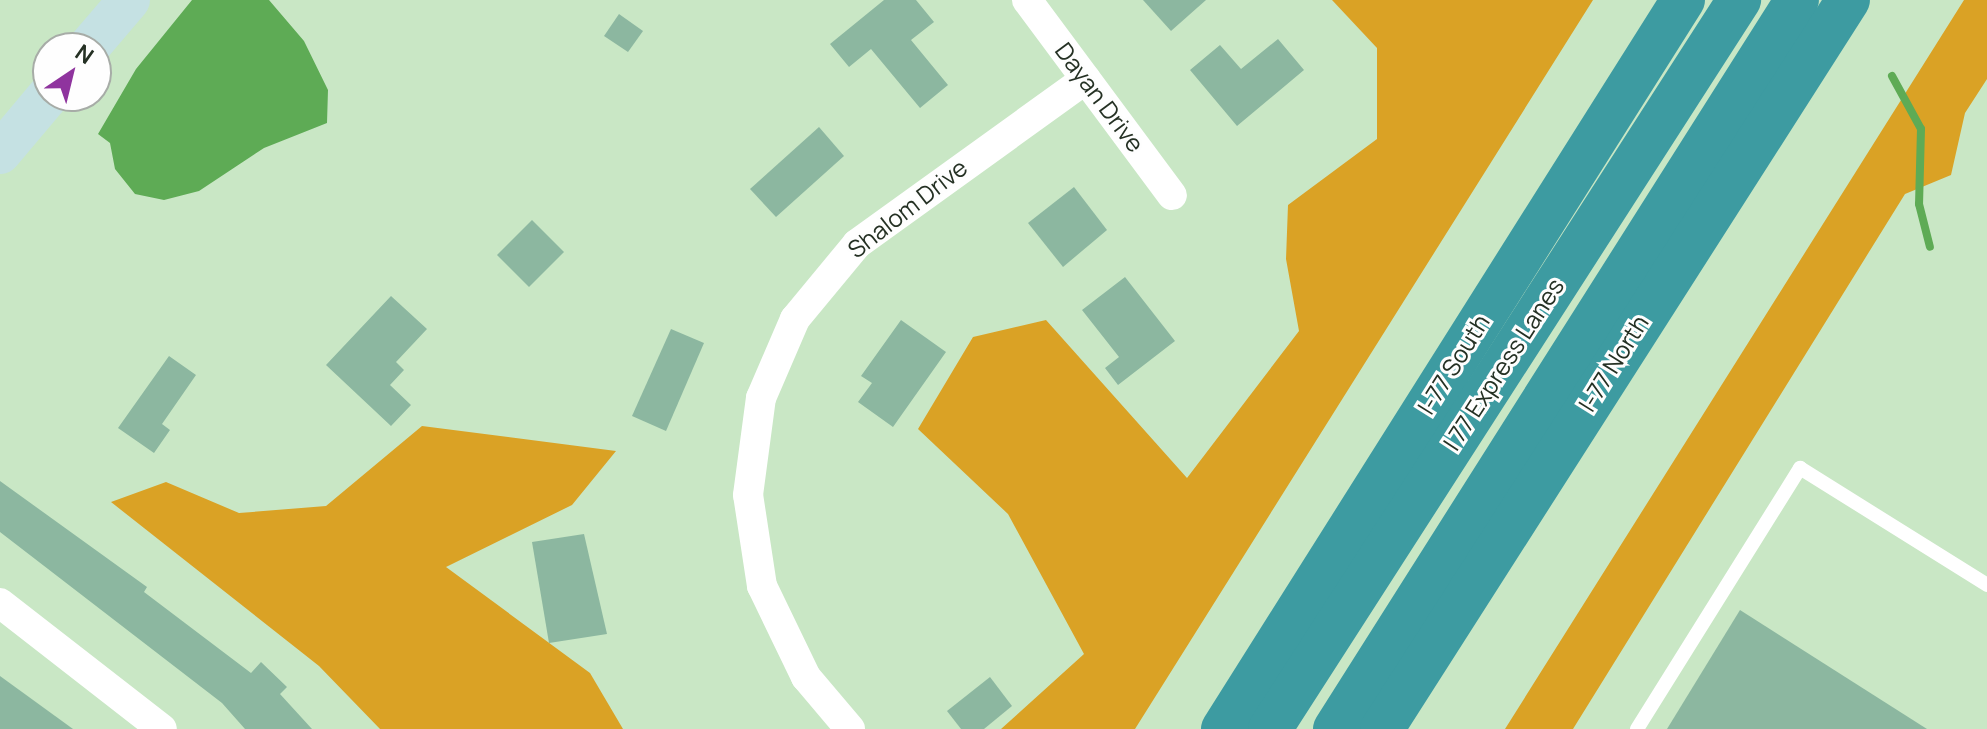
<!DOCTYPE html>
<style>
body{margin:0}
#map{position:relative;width:1987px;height:729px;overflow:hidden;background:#c9e7c5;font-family:Manrope,sans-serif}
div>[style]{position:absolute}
.forest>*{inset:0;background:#daa225}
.water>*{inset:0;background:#5eab55}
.stream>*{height:8px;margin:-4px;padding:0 4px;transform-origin:4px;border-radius:4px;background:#5eab55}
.building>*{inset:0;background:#8cb7a0}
.service>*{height:14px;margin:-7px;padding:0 7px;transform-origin:7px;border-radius:7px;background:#fff}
.minor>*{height:30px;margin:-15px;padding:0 15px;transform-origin:15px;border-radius:15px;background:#fff}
.secondary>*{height:42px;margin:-21px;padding:0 21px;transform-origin:21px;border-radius:21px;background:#c5e1e3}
.motorway>*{height:44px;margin:-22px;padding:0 22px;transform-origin:22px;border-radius:22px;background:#3d9ba1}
span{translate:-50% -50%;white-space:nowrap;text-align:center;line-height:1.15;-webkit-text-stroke:6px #fefefe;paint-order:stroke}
.street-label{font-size:24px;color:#253124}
.north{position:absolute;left:32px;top:32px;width:80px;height:80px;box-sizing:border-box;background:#fefefe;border:2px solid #a7aca7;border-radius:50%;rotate:35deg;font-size:22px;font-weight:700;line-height:32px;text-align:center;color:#253124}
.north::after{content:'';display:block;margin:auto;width:28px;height:36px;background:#8f349e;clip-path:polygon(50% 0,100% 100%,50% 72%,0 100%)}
</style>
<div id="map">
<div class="forest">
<div style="clip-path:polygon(1332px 0,1593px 0,1135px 729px,1001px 729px,1084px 654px,1008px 514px,918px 429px,973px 337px,1046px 320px,1187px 478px,1299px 331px,1286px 259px,1288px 205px,1377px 139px,1377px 48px)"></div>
<div style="clip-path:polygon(1964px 0,1987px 0,1987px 79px,1965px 113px,1951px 175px,1905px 194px,1573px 729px,1505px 729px)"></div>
<div style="clip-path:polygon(422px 426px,616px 451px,572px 505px,446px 567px,590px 673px,623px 729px,380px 729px,319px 666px,111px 502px,166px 482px,239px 513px,326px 506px)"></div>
</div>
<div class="water">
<div style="clip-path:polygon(192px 0,269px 0,304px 41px,328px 90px,327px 123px,264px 148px,199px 191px,164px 200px,135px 194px,115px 169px,110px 143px,98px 134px,136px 69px)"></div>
</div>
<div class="stream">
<div style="left:1892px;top:76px;width:60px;rotate:61.3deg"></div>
<div style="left:1921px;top:129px;width:75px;rotate:91.5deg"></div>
<div style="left:1919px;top:204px;width:44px;rotate:75.7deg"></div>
</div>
<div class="building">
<div style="clip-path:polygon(884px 0,916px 0,934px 22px,911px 40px,948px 85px,920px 108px,871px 49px,849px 67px,830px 44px)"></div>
<div style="clip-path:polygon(1143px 0,1206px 0,1171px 31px)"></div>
<div style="clip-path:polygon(619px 14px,643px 31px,628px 52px,604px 36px)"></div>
<div style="clip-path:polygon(1278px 39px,1304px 70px,1237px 126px,1190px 70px,1220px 45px,1241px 69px)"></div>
<div style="clip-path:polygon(819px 127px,844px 156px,776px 217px,750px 189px)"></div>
<div style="clip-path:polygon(1074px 187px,1107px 230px,1063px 267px,1028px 223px)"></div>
<div style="clip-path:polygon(532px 220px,564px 252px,529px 287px,497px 255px)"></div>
<div style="clip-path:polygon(1125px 277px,1175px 341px,1118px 385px,1105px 368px,1119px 357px,1082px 310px)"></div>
<div style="clip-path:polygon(391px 296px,427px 329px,396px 362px,404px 370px,390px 385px,411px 405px,391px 426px,326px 365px)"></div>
<div style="clip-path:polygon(901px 320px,946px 352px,893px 427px,858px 402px,872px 383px,861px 376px)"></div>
<div style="clip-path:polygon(671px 329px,704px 343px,666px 431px,632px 416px)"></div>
<div style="clip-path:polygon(169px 356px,196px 375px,162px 424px,170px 430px,154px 453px,118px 428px)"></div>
<div style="clip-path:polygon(0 481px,147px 587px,144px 592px,251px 673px,261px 662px,287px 687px,280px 694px,312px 729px,245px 729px,222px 703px,0 532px)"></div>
<div style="clip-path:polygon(584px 534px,607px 634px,549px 643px,532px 542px)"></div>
<div style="clip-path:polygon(1740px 610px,1927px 729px,1667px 729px)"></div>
<div style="clip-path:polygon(0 676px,73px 729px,0 729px)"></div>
<div style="clip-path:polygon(990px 677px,1012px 706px,984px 729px,961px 729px,947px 711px)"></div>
</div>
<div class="service">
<div style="left:1637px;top:729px;width:308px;rotate:-58deg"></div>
<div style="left:1800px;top:468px;width:221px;rotate:32deg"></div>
</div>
<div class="minor">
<div style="left:1027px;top:0;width:243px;rotate:53.4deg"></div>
<div style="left:0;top:603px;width:205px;rotate:37.9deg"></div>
<div style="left:850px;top:729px;width:68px;rotate:-130.2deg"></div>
<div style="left:806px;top:677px;width:101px;rotate:-115.8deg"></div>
<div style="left:762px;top:586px;width:92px;rotate:-98.7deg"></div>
<div style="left:748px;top:495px;width:98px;rotate:-82.4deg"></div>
<div style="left:761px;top:398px;width:86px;rotate:-66.7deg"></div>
<div style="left:795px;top:319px;width:97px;rotate:-50.4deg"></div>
<div style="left:857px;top:244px;width:282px;rotate:-35.8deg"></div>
</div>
<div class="secondary">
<div style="left:88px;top:48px;width:63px;rotate:-49.5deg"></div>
<div style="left:0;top:153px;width:75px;rotate:-49.9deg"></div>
</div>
<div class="motorway">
<div style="left:1223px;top:729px;width:862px;rotate:-57.75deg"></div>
<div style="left:1270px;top:729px;width:867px;rotate:-57.24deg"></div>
<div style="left:1335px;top:729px;width:863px;rotate:-57.64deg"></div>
<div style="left:1382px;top:729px;width:865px;rotate:-57.41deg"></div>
</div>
<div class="street-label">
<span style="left:1100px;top:97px;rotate:53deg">Dayan Drive</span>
<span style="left:907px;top:208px;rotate:-38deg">Shalom Drive</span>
<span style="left:1613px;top:363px;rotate:-58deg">I-77 North</span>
<span style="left:1453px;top:364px;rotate:-58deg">I-77 South</span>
<span style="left:1503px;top:364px;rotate:-57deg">I 77 Express Lanes</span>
</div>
<div class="north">N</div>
</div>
